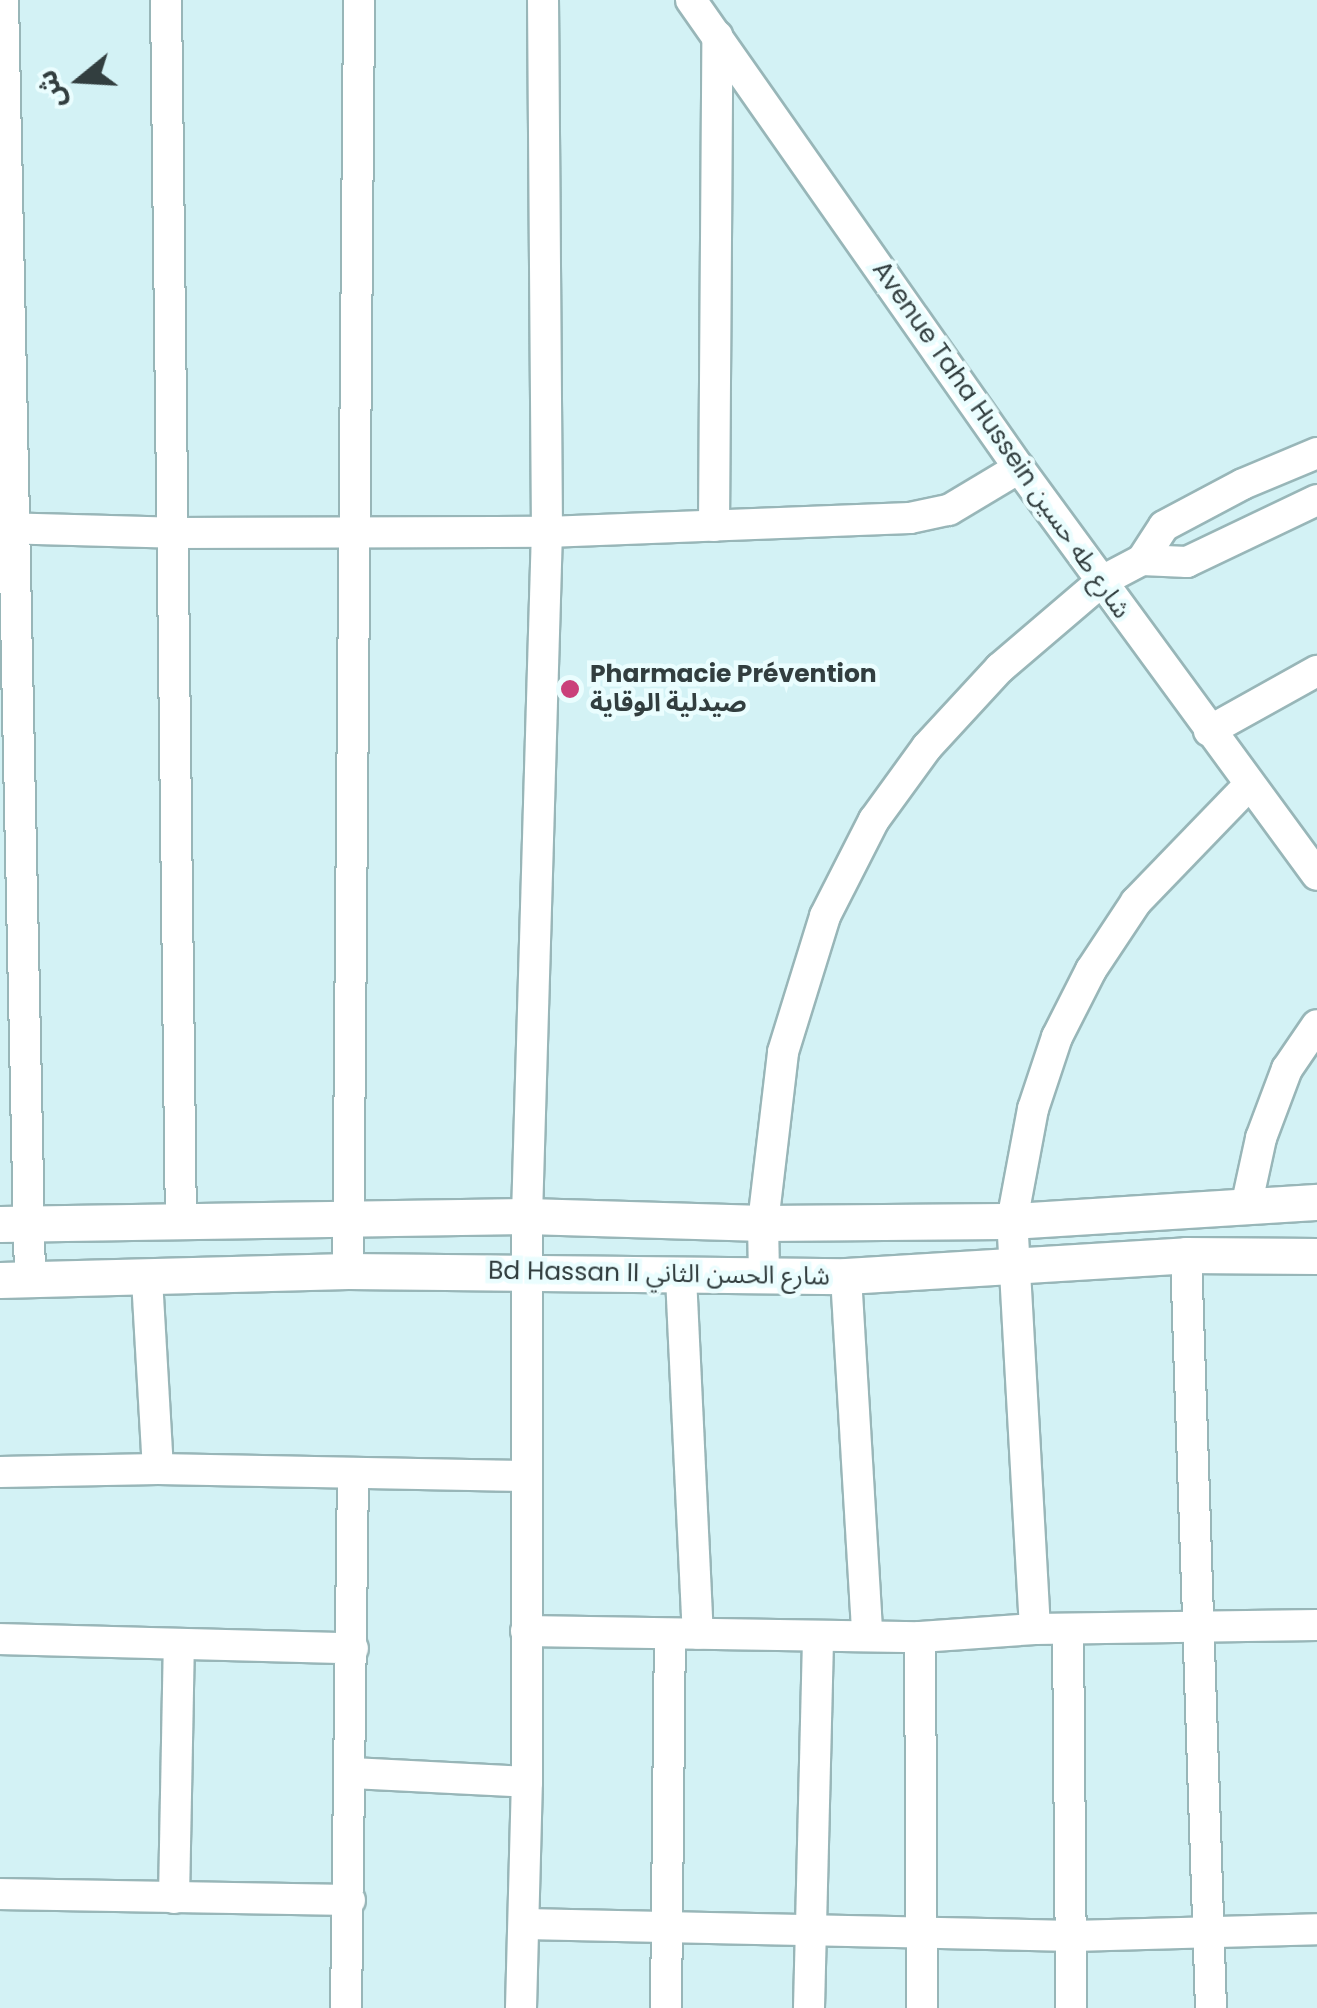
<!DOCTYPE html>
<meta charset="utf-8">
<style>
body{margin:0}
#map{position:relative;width:1317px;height:2008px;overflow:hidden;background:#d3f2f5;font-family:Poppins,"Noto Sans Arabic",sans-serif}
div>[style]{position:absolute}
.roads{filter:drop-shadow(2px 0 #98b6b8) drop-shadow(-2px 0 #98b6b8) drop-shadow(0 2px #98b6b8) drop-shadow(0 -2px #98b6b8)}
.minor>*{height:30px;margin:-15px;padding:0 15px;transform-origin:15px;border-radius:15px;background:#fff}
.tertiary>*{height:35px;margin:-17.5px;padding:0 17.5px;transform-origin:17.5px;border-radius:17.5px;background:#fff}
.dots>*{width:28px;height:28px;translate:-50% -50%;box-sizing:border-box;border:5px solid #eafdfe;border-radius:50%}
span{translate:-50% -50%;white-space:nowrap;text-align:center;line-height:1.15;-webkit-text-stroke:9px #eafdfe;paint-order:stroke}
.street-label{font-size:25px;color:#323e3f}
.poi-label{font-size:25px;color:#323e3f;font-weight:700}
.left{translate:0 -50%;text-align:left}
.north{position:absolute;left:30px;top:30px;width:100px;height:100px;-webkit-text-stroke:8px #eafdfe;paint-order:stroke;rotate:252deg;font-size:28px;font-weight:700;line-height:40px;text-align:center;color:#323e3f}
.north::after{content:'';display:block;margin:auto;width:35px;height:45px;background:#323e3f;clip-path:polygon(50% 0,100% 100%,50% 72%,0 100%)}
</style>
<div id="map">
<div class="roads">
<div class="minor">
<div style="left:3px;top:0;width:1279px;rotate:88.79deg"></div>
<div style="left:166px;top:0;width:1222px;rotate:89.3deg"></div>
<div style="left:691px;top:0;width:571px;rotate:54.98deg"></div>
<div style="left:1019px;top:468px;width:504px;rotate:53.79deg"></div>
<div style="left:714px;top:526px;width:490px;rotate:-89.6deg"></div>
<div style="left:0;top:528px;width:174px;rotate:1.6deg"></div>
<div style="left:174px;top:533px;width:373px;rotate:-0.2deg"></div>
<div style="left:547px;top:532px;width:363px;rotate:-2.2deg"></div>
<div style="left:910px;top:518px;width:40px;rotate:-12deg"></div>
<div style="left:949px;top:510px;width:82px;rotate:-31deg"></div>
<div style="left:1142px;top:560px;width:45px;rotate:2.5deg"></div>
<div style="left:1187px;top:562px;width:144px;rotate:-25.5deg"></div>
<div style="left:1209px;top:731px;width:124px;rotate:-29.1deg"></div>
<div style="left:1246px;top:1207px;width:71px;rotate:-77.7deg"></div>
<div style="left:1261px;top:1138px;width:74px;rotate:-69.4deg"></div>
<div style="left:1287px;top:1069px;width:53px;rotate:-55.7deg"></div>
<div style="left:1186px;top:1255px;width:753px;rotate:88.1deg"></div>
<div style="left:348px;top:1271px;width:1271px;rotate:-89.5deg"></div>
<div style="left:764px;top:1275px;width:52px;rotate:-91.1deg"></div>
<div style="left:763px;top:1223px;width:172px;rotate:-83.3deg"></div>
<div style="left:783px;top:1052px;width:142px;rotate:-72.8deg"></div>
<div style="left:825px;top:916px;width:108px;rotate:-63deg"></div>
<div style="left:874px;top:820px;width:90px;rotate:-54deg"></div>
<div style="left:927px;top:747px;width:108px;rotate:-47.3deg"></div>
<div style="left:1000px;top:668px;width:134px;rotate:-40.5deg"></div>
<div style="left:1102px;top:581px;width:45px;rotate:-27.7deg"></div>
<div style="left:1142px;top:560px;width:40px;rotate:-57.1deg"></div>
<div style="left:1164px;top:526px;width:89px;rotate:-28deg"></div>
<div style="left:1243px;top:484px;width:80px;rotate:-22.7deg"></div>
<div style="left:846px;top:1276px;width:358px;rotate:86.6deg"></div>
<div style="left:681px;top:1277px;width:357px;rotate:87.3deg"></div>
<div style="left:147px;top:1279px;width:190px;rotate:86.7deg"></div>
<div style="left:0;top:1472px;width:158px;rotate:-1.1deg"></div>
<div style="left:158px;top:1469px;width:368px;rotate:1.1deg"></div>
<div style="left:1035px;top:1629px;width:409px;rotate:-93.2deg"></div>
<div style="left:1012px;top:1221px;width:114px;rotate:-79.4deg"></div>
<div style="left:1033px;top:1109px;width:76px;rotate:-71.6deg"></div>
<div style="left:1057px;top:1037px;width:75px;rotate:-63.1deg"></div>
<div style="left:1091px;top:970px;width:82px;rotate:-56.5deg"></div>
<div style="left:1136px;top:902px;width:161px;rotate:-46deg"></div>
<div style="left:1068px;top:1629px;width:379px;rotate:89.5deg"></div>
<div style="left:526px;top:1631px;width:394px;rotate:0.9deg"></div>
<div style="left:920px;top:1637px;width:115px;rotate:-4deg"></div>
<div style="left:1035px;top:1629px;width:282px;rotate:-0.8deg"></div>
<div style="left:920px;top:1637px;width:371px;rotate:89.7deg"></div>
<div style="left:0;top:1639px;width:353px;rotate:1.5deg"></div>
<div style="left:352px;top:1773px;width:175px;rotate:2.9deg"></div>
<div style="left:0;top:1894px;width:350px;rotate:1deg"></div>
<div style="left:174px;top:1898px;width:253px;rotate:-88.9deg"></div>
<div style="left:525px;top:1924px;width:548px;rotate:1.25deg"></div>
<div style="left:1073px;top:1936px;width:244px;rotate:-1.6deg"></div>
<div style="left:346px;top:2008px;width:532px;rotate:-89.25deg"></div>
<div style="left:521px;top:2008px;width:226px;rotate:-88.5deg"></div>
<div style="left:527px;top:1782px;width:566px;rotate:-90deg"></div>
<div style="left:527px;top:1216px;width:684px;rotate:-88.33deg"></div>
<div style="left:547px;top:532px;width:532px;rotate:-90.43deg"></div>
<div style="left:666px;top:2008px;width:373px;rotate:-89.4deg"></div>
<div style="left:809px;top:2008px;width:372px;rotate:-88.6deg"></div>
</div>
<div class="tertiary">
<div style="left:0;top:1224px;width:527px;rotate:-0.87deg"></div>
<div style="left:527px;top:1216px;width:236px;rotate:1.7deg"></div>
<div style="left:763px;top:1223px;width:249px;rotate:-0.5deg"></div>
<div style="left:1012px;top:1221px;width:306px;rotate:-3.6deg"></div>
<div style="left:0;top:1280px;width:348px;rotate:-1.5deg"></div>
<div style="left:348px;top:1271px;width:498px;rotate:0.6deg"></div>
<div style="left:846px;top:1276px;width:341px;rotate:-3.5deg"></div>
<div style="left:1186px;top:1255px;width:131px;rotate:0.4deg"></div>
</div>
</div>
<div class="dots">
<div style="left:570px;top:689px;background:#ca407a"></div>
</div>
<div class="street-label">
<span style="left:1001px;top:440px;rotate:55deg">Avenue Taha Hussein شارع طه حسين</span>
<span style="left:659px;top:1274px;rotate:1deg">Bd Hassan II شارع الحسن الثاني</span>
</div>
<div class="poi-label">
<span class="left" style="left:590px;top:689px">Pharmacie Prévention<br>صيدلية الوقاية</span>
</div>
<div class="north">ش</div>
</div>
